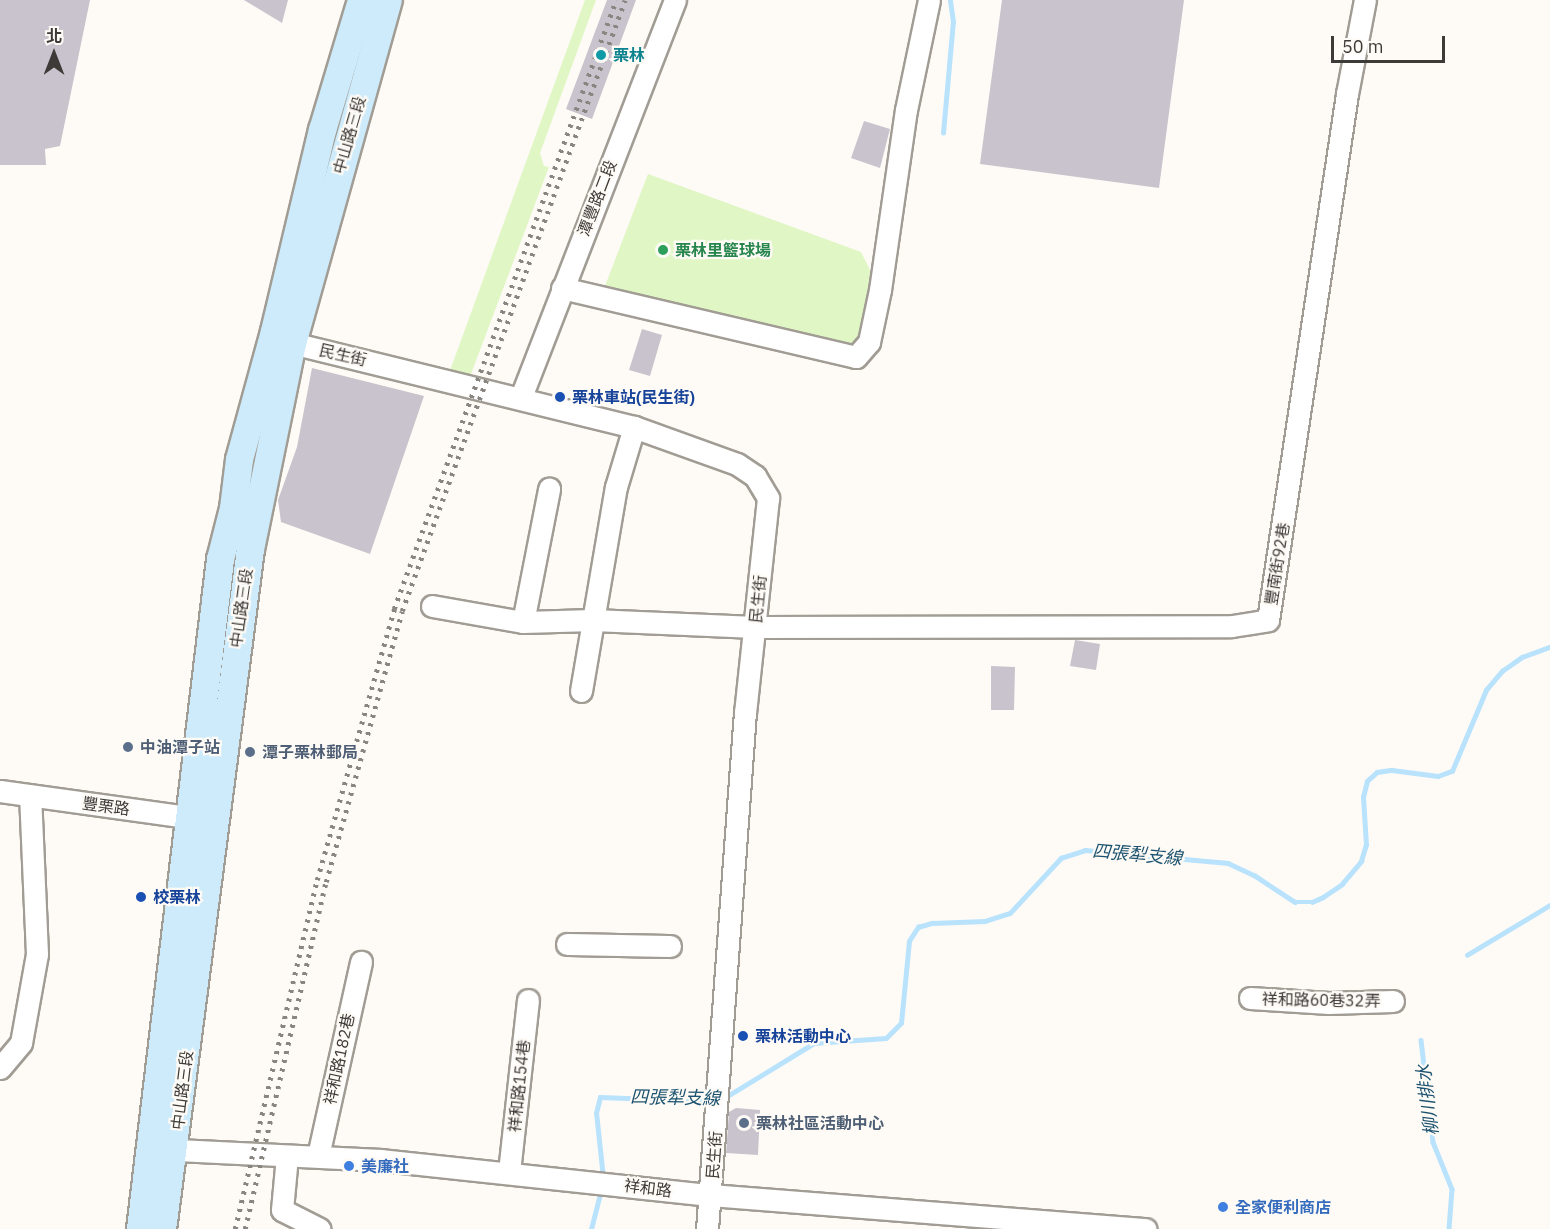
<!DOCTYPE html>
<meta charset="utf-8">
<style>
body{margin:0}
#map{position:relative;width:1550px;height:1229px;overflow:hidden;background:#fefbf6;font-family:"IBM Plex Sans","Noto Sans TC",sans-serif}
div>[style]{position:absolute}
.green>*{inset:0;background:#e0f6c4}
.stream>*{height:4.5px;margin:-2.25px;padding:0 2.25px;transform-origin:2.25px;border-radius:2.25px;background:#b9e2fc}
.building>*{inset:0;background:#c8c3cc}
.roads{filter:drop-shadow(2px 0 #a19c94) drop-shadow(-2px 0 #a19c94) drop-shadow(0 2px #a19c94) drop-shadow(0 -2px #a19c94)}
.minor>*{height:21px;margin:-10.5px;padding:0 10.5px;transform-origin:10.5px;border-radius:10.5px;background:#fff}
.major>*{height:27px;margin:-13.5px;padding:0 13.5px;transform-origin:13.5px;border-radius:13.5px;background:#cdebfb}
.rail>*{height:4.5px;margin-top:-2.25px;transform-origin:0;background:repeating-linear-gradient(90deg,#898682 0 3px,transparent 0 9px)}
.dots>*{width:16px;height:16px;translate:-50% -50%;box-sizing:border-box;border:3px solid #fefbf6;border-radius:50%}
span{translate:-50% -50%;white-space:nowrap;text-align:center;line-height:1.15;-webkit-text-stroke:4.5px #fefbf6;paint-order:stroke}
.culture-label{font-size:16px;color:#0d838f;font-weight:700}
.left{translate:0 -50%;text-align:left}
.street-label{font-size:16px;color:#3d3b38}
.leisure-label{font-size:16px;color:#27864d;font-weight:700}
.transit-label{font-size:16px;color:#164399;font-weight:700}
.service-label{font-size:16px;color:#4e5e75;font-weight:700}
.shop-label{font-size:16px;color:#366cbe;font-weight:700}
.water-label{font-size:18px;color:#1d5370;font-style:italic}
.north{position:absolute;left:24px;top:24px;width:60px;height:60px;-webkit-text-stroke:4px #fefbf6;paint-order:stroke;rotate:0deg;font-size:16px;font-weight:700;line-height:24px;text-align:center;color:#3d3b38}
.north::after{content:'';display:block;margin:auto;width:21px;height:27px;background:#3d3b38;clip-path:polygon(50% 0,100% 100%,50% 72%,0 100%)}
.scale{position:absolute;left:1331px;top:36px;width:114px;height:27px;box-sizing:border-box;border:3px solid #3d3b38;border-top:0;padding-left:8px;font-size:18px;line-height:21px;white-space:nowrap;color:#3d3b38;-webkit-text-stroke:4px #fefbf6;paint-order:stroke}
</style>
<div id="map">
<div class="green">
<div style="clip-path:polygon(585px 0,596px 0,540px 153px,544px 166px,549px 167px,468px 382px,448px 376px)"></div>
<div style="clip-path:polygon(648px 174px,861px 252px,880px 290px,866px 362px,605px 286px)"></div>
</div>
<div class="stream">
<div style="left:943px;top:133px;width:111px;rotate:-84.9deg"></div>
<div style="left:953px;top:22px;width:22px;rotate:-98deg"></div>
<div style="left:1467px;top:955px;width:97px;rotate:-31.1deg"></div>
<div style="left:1421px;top:1040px;width:103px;rotate:83.3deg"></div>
<div style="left:1433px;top:1142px;width:51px;rotate:68deg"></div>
<div style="left:1452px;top:1189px;width:40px;rotate:94.3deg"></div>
<div style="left:721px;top:1100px;width:109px;rotate:-31.5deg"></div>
<div style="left:814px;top:1043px;width:72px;rotate:-4deg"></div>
<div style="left:886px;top:1038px;width:21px;rotate:-45deg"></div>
<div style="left:901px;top:1023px;width:82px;rotate:-84.4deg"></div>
<div style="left:909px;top:941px;width:17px;rotate:-57deg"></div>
<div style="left:918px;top:927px;width:15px;rotate:-16deg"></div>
<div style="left:932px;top:923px;width:53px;rotate:-2.2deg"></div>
<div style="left:985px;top:921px;width:26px;rotate:-18deg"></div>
<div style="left:1010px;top:913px;width:75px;rotate:-47.2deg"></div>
<div style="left:1061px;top:858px;width:25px;rotate:-18deg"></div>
<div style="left:1085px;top:850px;width:144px;rotate:5.2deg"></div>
<div style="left:1228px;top:863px;width:29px;rotate:25deg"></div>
<div style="left:1254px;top:875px;width:49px;rotate:33.4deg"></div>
<div style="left:1295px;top:902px;width:17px"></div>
<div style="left:1312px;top:902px;width:12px;rotate:-24deg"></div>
<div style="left:1323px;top:897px;width:23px;rotate:-34deg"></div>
<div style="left:1342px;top:884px;width:30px;rotate:-50deg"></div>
<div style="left:1361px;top:861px;width:17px;rotate:-73deg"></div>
<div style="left:1366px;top:845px;width:48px;rotate:-93.6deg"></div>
<div style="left:1363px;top:797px;width:16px;rotate:-76deg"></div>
<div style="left:1367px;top:781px;width:13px;rotate:-42deg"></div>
<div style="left:1377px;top:772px;width:15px;rotate:-8deg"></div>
<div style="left:1392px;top:770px;width:46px;rotate:7.4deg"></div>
<div style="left:1438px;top:776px;width:15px;rotate:-20deg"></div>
<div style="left:1452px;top:771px;width:88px;rotate:-67.2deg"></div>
<div style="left:1486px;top:690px;width:25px;rotate:-50deg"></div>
<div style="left:1502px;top:671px;width:24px;rotate:-35deg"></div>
<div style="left:1522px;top:657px;width:30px;rotate:-20deg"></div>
<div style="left:603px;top:1178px;width:65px;rotate:-96.1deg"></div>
<div style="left:596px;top:1113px;width:16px;rotate:-76deg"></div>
<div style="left:600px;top:1097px;width:109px;rotate:2.1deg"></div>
<div style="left:591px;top:1229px;width:40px;rotate:-75.6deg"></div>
</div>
<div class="building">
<div style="clip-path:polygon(0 0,90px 0,60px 146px,45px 149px,46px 165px,0 165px)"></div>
<div style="clip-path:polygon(244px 0,288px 0,282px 23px)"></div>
<div style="clip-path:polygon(607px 0,636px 0,592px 119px,566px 109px)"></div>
<div style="clip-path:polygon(1002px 0,1184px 0,1159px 188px,980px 164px)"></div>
<div style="clip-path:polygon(864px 121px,890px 129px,880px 168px,851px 158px)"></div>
<div style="clip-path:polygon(642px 329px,662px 335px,650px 376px,629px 370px)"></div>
<div style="clip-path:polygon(312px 368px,424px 396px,370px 554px,281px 522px,278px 500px,297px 447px)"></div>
<div style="clip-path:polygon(1075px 640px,1100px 644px,1096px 670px,1070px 666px)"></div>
<div style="clip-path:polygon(991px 666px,1015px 667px,1014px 710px,991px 710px)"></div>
<div style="clip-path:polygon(736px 1108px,760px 1110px,758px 1155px,726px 1153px,729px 1112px)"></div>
</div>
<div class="roads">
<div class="minor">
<div style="left:562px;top:288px;width:302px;rotate:13.2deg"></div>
<div style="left:856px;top:357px;width:20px;rotate:-49deg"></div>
<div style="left:869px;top:342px;width:53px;rotate:-78.1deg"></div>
<div style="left:880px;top:290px;width:182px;rotate:-81.8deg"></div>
<div style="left:906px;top:110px;width:112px;rotate:-78.2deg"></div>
<div style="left:281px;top:335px;width:14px;rotate:36deg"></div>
<div style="left:292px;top:343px;width:352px;rotate:13.8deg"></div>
<div style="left:634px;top:427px;width:109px;rotate:19.8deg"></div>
<div style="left:737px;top:464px;width:22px;rotate:34deg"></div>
<div style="left:755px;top:476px;width:26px;rotate:59deg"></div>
<div style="left:768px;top:498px;width:215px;rotate:96.1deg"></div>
<div style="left:745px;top:712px;width:518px;rotate:94.2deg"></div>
<div style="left:521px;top:397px;width:426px;rotate:-68.8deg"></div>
<div style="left:432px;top:606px;width:92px;rotate:10deg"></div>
<div style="left:523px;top:622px;width:70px;rotate:-1.6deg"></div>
<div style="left:593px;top:620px;width:162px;rotate:2.5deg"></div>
<div style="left:755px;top:627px;width:477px;rotate:-0.1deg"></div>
<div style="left:1232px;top:626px;width:36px;rotate:-9deg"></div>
<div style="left:1268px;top:620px;width:532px;rotate:-81.46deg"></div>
<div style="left:1347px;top:94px;width:96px;rotate:-79.2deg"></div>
<div style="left:523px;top:622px;width:136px;rotate:-78.9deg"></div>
<div style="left:581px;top:691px;width:207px;rotate:-80.3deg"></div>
<div style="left:616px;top:487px;width:63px;rotate:-73.3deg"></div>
<div style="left:0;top:791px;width:189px;rotate:7.9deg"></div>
<div style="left:187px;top:817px;width:18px;rotate:-3deg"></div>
<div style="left:567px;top:944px;width:103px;rotate:1.1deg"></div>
<div style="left:1250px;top:998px;width:79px;rotate:3.6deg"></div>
<div style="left:1329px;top:1003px;width:64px;rotate:-1.8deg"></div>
<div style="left:0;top:1068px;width:33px;rotate:-50deg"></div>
<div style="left:21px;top:1043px;width:90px;rotate:-79.8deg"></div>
<div style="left:37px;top:954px;width:159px;rotate:-92.5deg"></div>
<div style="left:157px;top:1149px;width:224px;rotate:2.8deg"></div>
<div style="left:381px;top:1160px;width:332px;rotate:6.1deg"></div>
<div style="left:711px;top:1195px;width:436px;rotate:4.5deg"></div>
<div style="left:287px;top:1156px;width:54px;rotate:95.3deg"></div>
<div style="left:282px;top:1210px;width:42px;rotate:26.6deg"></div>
<div style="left:318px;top:1156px;width:199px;rotate:-77.5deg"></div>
<div style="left:509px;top:1172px;width:173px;rotate:-83.7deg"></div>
</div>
<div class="major">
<div style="left:140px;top:1229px;width:675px;rotate:-83.19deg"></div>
<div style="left:220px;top:559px;width:53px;rotate:-75.7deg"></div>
<div style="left:233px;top:508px;width:49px;rotate:-83deg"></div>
<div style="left:239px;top:459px;width:133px;rotate:-74.7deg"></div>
<div style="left:274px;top:331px;width:207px;rotate:-76.6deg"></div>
<div style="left:322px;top:130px;width:136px;rotate:-73.3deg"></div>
<div style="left:162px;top:1229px;width:686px;rotate:-82.63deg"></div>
<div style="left:250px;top:549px;width:210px;rotate:-78.5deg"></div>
<div style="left:292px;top:343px;width:356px;rotate:-74.4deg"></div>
</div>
</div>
<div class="rail">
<div style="left:235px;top:1229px;width:359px;rotate:-76.8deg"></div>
<div style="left:317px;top:880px;width:282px;rotate:-74.1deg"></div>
<div style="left:394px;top:609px;width:648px;rotate:-69.97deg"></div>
<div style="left:245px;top:1229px;width:356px;rotate:-76.9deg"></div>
<div style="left:326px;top:882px;width:281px;rotate:-74.3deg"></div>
<div style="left:402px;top:611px;width:650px;rotate:-69.95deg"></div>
</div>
<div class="dots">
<div style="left:601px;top:55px;background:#0f9aa8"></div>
<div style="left:663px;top:250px;background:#2e9e5b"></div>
<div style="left:560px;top:397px;background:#1a4fb4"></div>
<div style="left:128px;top:747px;background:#5c6f8a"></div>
<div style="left:250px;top:752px;background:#5c6f8a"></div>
<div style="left:141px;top:897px;background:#1a4fb4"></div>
<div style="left:743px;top:1036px;background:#1a4fb4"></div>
<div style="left:744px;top:1123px;background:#5c6f8a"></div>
<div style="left:349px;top:1166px;background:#3f7fe0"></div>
<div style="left:1223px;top:1207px;background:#3f7fe0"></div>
</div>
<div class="culture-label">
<span class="left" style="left:613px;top:55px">栗林</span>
</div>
<div class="street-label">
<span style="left:349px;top:135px;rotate:-74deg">中山路三段</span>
<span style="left:597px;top:198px;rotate:-69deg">潭豐路二段</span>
<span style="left:343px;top:355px;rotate:13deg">民生街</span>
<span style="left:1277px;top:564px;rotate:-81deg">豐南街92巷</span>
<span style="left:758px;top:599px;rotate:-84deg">民生街</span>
<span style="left:241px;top:608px;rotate:-82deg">中山路三段</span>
<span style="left:106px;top:806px;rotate:8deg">豐栗路</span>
<span style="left:1321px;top:1000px;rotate:1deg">祥和路60巷32弄</span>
<span style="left:339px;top:1059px;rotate:-78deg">祥和路182巷</span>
<span style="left:519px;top:1086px;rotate:-84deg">祥和路154巷</span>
<span style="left:182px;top:1090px;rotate:-83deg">中山路三段</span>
<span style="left:714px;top:1155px;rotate:-86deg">民生街</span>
<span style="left:648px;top:1188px;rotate:7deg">祥和路</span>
</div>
<div class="leisure-label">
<span class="left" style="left:675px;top:250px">栗林里籃球場</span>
</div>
<div class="transit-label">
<span class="left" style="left:572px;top:397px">栗林車站(民生街)</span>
<span class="left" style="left:153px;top:897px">校栗林</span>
<span class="left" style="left:755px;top:1036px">栗林活動中心</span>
</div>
<div class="service-label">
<span class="left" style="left:140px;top:747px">中油潭子站</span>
<span class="left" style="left:262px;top:752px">潭子栗林郵局</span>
<span class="left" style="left:756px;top:1123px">栗林社區活動中心</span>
</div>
<div class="shop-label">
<span class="left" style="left:361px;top:1166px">美廉社</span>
<span class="left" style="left:1235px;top:1207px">全家便利商店</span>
</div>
<div class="water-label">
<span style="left:1137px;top:855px;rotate:5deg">四張犁支線</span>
<span style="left:675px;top:1098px;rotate:1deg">四張犁支線</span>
<span style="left:1428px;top:1100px;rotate:-97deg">柳川排水</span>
</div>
<div class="north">北</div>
<div class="scale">50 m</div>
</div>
